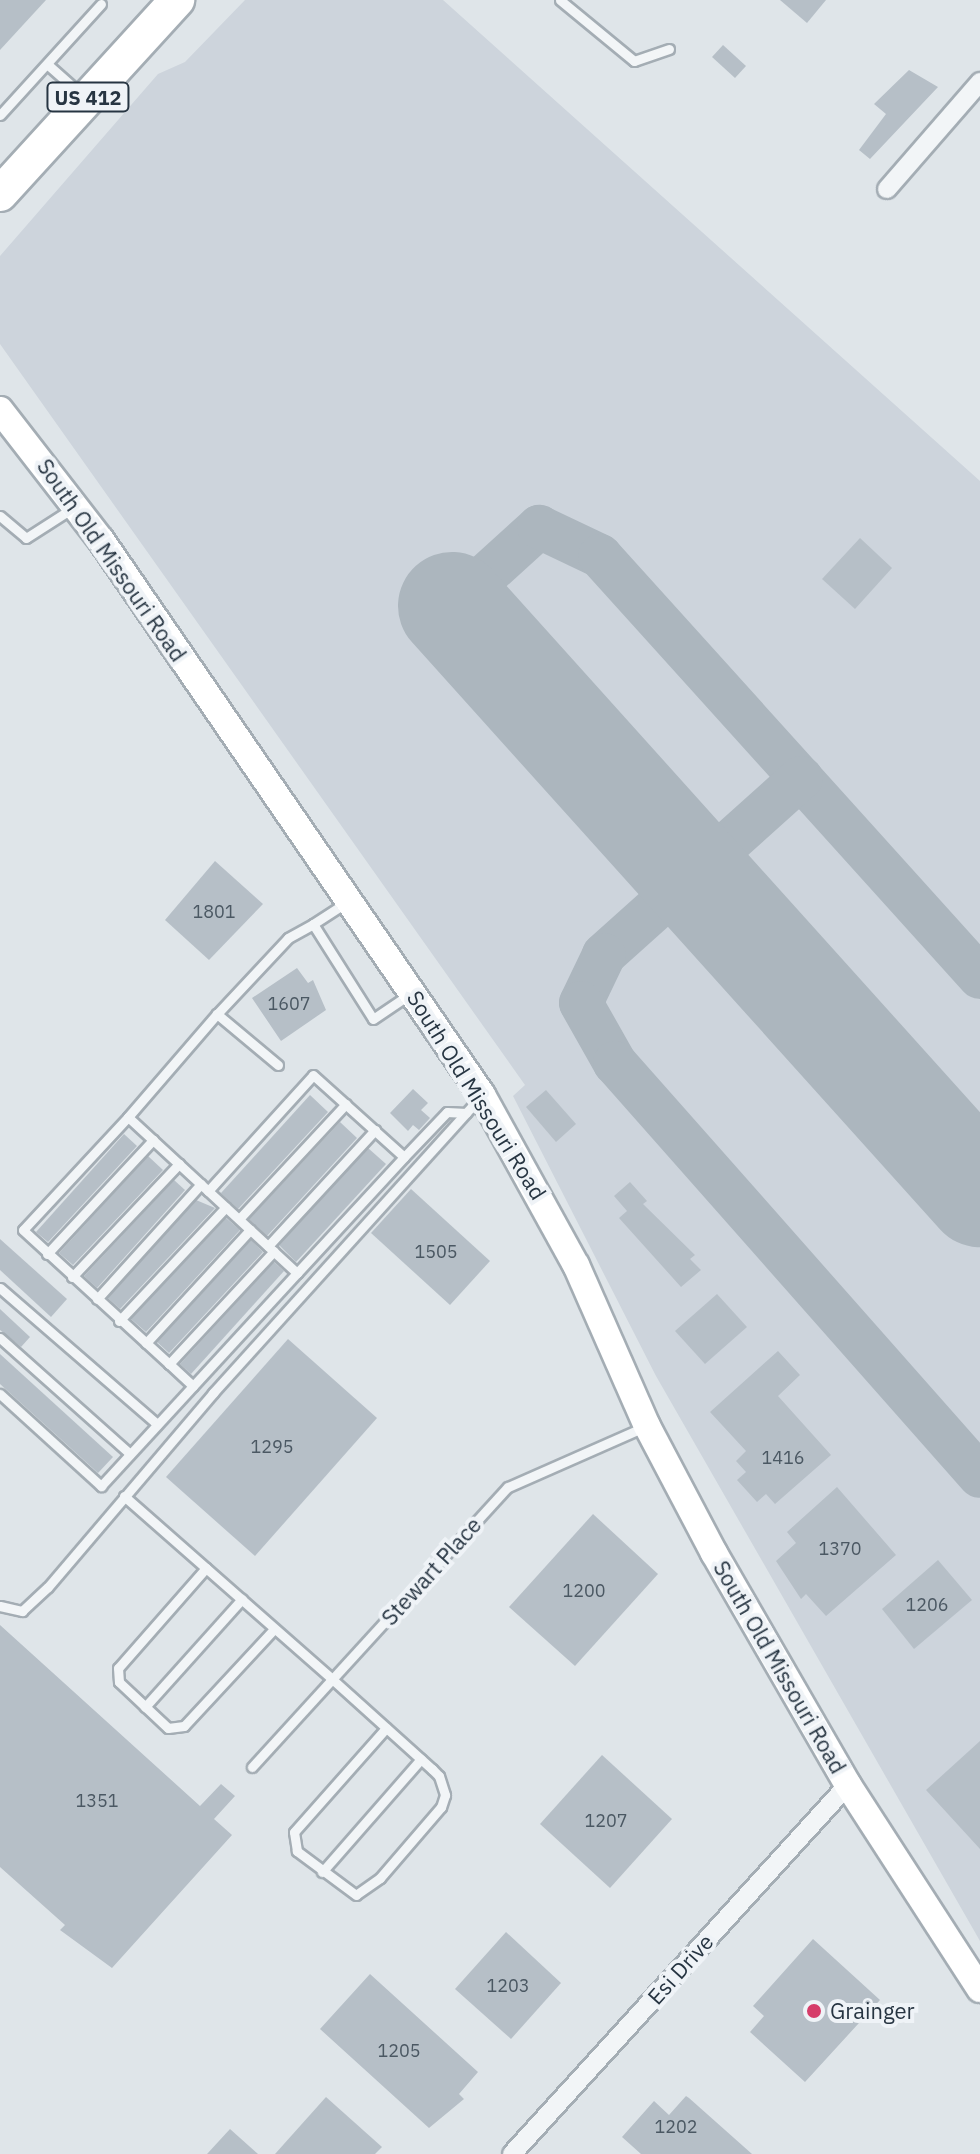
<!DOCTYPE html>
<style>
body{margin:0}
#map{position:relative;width:980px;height:2154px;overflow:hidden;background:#dfe5e9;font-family:"IBM Plex Sans",sans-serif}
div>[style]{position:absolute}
.built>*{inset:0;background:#cdd4dc}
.taxiway>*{height:44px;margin:-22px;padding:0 22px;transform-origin:22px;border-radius:22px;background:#acb6be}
.runway>*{height:108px;margin:-54px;padding:0 54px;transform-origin:54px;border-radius:54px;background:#acb6be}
.building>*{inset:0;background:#b6bfc7}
.roads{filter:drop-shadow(2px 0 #a4adb4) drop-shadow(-2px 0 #a4adb4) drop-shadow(0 2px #a4adb4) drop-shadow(0 -2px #a4adb4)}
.lane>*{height:9px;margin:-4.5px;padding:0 4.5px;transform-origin:4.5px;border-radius:4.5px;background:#f2f5f7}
.street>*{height:18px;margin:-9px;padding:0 9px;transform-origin:9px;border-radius:9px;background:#f2f5f7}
.secondary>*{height:26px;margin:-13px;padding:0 13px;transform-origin:13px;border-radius:13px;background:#fff}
.highway>*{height:34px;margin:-17px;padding:0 17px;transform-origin:17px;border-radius:17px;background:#fff}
.dots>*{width:22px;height:22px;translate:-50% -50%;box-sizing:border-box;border:4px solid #eff3f7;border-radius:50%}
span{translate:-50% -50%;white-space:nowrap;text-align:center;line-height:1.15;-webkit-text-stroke:8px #eff3f7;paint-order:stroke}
.number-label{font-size:18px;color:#4b5863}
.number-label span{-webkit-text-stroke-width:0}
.shield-label span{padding:2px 6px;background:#eff3f7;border:2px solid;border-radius:6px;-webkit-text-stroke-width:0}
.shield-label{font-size:20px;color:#273542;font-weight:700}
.street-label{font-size:22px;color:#273542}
.poi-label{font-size:22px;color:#273542}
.left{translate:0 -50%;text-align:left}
</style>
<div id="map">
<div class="built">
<div style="clip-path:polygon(245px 0,443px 0,980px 481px,980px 1941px,656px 1376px,513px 1096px,525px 1085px,0 344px,0 256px,158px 74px,185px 62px)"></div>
</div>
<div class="taxiway">
<div style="left:452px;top:606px;width:118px;rotate:-42.2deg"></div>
<div style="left:539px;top:527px;width:68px;rotate:25.4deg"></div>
<div style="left:600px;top:556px;width:567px;rotate:47.93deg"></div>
<div style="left:801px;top:778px;width:265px;rotate:138.1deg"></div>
<div style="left:604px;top:955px;width:53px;rotate:115.6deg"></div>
<div style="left:581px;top:1003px;width:69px;rotate:60.5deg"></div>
<div style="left:615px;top:1063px;width:551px;rotate:48.53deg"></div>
</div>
<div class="runway">
<div style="left:452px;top:606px;width:790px;rotate:48.03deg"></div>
</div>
<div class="building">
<div style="clip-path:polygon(0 0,46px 0,0 50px)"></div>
<div style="clip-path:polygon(780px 0,826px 0,807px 23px)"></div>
<div style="clip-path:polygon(723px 45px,746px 66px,735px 78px,712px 57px)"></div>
<div style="clip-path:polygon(909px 70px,938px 87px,870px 159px,859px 150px,886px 114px,874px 104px)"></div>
<div style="clip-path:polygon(860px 538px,892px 568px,855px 609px,822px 579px)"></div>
<div style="clip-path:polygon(215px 861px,263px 904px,209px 960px,165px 920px)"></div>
<div style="clip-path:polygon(297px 968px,308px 983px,313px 980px,326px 1010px,281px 1041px,252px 998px)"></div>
<div style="clip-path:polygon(413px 1089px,428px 1103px,421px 1110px,430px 1118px,419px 1130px,413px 1125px,408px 1131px,390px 1113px)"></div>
<div style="clip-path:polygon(546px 1090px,576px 1124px,556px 1142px,526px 1107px)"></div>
<div style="clip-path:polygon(310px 1095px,328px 1112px,238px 1209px,221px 1193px)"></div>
<div style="clip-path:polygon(340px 1122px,357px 1138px,267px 1236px,249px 1219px)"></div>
<div style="clip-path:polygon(124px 1134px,137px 1146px,48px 1242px,36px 1232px)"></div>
<div style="clip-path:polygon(368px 1148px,386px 1164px,296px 1262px,279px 1245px)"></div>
<div style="clip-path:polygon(148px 1156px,163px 1170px,73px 1265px,59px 1253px)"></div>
<div style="clip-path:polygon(174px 1180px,185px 1190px,97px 1288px,84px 1276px)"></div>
<div style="clip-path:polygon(630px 1182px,647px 1201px,643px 1204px,695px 1255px,690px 1259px,701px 1270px,681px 1287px,619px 1218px,627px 1211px,614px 1196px)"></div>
<div style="clip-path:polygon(411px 1189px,490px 1261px,450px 1305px,371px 1233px)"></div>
<div style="clip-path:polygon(196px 1200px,215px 1208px,120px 1309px,108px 1298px)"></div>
<div style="clip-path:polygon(226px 1218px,240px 1230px,146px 1332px,131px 1319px)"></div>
<div style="clip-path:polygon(0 1239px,67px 1299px,51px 1317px,0 1270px)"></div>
<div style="clip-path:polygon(251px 1240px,263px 1252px,169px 1353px,157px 1342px)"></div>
<div style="clip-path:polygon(274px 1262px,284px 1271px,191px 1374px,180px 1364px)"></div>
<div style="clip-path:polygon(717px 1294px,747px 1327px,705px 1364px,675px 1331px)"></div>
<div style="clip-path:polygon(0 1309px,30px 1337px,21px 1347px,0 1330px)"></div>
<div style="clip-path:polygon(288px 1339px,377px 1418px,255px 1556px,166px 1477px)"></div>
<div style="clip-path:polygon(778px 1351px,800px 1375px,778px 1396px,831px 1455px,775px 1504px,766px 1494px,757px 1502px,737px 1480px,746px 1472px,736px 1461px,746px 1451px,710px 1412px)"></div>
<div style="clip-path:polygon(0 1354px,113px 1457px,98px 1473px,0 1384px)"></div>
<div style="clip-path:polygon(837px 1487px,896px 1555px,826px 1616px,806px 1594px,801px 1599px,776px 1561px,796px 1543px,787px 1532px)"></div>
<div style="clip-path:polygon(593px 1514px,658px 1574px,575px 1666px,509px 1607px)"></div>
<div style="clip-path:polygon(938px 1560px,972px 1600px,914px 1649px,882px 1609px)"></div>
<div style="clip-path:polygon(0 1625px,200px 1806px,221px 1784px,235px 1796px,214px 1819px,232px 1835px,112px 1968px,60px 1930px,65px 1925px,0 1867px)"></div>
<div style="clip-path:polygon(980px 1741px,980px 1849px,926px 1790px)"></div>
<div style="clip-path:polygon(602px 1755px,672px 1819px,610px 1888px,540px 1824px)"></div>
<div style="clip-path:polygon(506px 1932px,561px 1983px,511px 2039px,455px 1989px)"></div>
<div style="clip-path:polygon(813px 1939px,880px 2000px,805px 2082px,750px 2032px,764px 2016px,753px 2006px)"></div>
<div style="clip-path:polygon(370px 1974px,478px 2072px,459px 2094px,464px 2099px,429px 2128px,320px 2029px)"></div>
<div style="clip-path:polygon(686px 2096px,689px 2098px,752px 2154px,641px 2154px,622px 2137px,654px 2101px,669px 2115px)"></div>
<div style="clip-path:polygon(326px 2097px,382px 2147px,375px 2154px,275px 2154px)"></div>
<div style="clip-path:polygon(230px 2129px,258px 2154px,207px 2154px)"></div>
</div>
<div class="roads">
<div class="lane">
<div style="left:560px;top:0;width:96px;rotate:39.5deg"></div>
<div style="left:634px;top:61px;width:37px;rotate:-19deg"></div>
<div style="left:47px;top:64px;width:45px;rotate:41.4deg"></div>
<div style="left:0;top:115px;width:150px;rotate:-47.7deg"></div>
<div style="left:0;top:516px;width:34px;rotate:40deg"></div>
<div style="left:26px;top:538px;width:56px;rotate:-32.6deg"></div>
<div style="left:347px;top:902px;width:40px;rotate:147.1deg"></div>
<div style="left:313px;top:924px;width:112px;rotate:57.7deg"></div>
<div style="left:373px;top:1019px;width:45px;rotate:-34deg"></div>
<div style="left:278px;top:1065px;width:80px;rotate:-140.1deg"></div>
<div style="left:217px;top:1014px;width:104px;rotate:-46.9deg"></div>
<div style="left:288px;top:938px;width:29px;rotate:-29deg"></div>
<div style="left:128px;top:1117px;width:154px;rotate:132.9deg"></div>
<div style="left:23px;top:1230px;width:198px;rotate:42.5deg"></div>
<div style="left:404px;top:1157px;width:62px;rotate:-46.3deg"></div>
<div style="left:447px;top:1112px;width:19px;rotate:3deg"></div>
<div style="left:208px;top:1191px;width:156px;rotate:-47.8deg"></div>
<div style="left:313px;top:1075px;width:122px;rotate:42deg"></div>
<div style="left:404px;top:1157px;width:158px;rotate:132.7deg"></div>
<div style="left:297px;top:1273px;width:230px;rotate:-137.3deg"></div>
<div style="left:128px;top:1117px;width:136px;rotate:-49.2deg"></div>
<div style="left:239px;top:1219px;width:157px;rotate:-47.1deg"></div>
<div style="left:268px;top:1246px;width:158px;rotate:-47.3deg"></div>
<div style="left:47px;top:1254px;width:156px;rotate:-47.1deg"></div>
<div style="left:72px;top:1277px;width:156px;rotate:-46.6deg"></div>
<div style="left:0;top:1288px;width:208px;rotate:40.9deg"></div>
<div style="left:97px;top:1299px;width:155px;rotate:-47.9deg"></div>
<div style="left:119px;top:1321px;width:156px;rotate:-46.8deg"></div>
<div style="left:0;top:1338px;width:174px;rotate:41.7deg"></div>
<div style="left:146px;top:1343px;width:154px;rotate:-47.4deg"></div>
<div style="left:193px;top:1386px;width:33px;rotate:-137deg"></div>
<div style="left:169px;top:1364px;width:154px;rotate:-47.1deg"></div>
<div style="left:0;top:1394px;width:137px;rotate:42.3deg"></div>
<div style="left:101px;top:1486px;width:289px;rotate:-47.4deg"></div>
<div style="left:124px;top:1496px;width:277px;rotate:41.3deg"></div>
<div style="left:332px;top:1679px;width:135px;rotate:42deg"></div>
<div style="left:432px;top:1769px;width:10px;rotate:45deg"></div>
<div style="left:439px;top:1776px;width:20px;rotate:72deg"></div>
<div style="left:445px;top:1795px;width:13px;rotate:108deg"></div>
<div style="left:441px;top:1807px;width:94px;rotate:130.7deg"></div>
<div style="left:380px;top:1878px;width:29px;rotate:145deg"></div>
<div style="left:356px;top:1895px;width:74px;rotate:-143.3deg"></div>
<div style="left:297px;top:1851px;width:19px;rotate:-99deg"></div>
<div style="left:294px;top:1832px;width:139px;rotate:-48.5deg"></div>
<div style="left:206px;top:1568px;width:133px;rotate:131.3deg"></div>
<div style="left:118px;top:1668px;width:14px;rotate:86deg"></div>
<div style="left:119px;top:1682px;width:67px;rotate:43.2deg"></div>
<div style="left:168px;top:1728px;width:16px;rotate:-7deg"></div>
<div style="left:184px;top:1726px;width:132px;rotate:-47.1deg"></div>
<div style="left:0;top:1606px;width:23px;rotate:13deg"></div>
<div style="left:22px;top:1611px;width:35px;rotate:-43deg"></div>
<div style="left:48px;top:1587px;width:255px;rotate:-49.6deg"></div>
<div style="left:213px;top:1393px;width:398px;rotate:-47.9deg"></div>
<div style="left:145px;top:1707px;width:145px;rotate:-48.1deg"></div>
<div style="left:252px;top:1767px;width:379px;rotate:-47.6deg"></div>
<div style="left:508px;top:1487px;width:149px;rotate:-23.8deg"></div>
<div style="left:322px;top:1872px;width:150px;rotate:-48.8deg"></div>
</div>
<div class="street">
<div style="left:887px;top:189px;width:142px;rotate:-49deg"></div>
<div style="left:512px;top:2154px;width:499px;rotate:-47.7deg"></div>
</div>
<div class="secondary">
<div style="left:0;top:410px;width:165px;rotate:52.2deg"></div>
<div style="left:101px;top:540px;width:673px;rotate:55.53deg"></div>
<div style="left:482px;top:1095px;width:194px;rotate:61.1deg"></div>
<div style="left:576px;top:1265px;width:176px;rotate:66.2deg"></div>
<div style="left:647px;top:1426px;width:144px;rotate:62.2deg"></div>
<div style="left:714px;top:1553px;width:268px;rotate:60deg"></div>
<div style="left:848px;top:1785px;width:243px;rotate:57.1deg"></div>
</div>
<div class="highway">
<div style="left:0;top:194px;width:263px;rotate:-47.6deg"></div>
</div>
</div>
<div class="dots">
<div style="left:814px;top:2011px;background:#d63d6a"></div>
</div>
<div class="number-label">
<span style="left:214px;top:912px">1801</span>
<span style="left:289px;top:1004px">1607</span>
<span style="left:436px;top:1252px">1505</span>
<span style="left:272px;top:1447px">1295</span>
<span style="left:783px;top:1458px">1416</span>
<span style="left:840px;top:1549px">1370</span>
<span style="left:584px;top:1591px">1200</span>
<span style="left:927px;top:1605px">1206</span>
<span style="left:97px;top:1801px">1351</span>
<span style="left:606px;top:1821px">1207</span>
<span style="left:508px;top:1986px">1203</span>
<span style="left:399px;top:2051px">1205</span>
<span style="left:676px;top:2127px">1202</span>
</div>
<div class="shield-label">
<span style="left:88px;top:97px">US 412</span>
</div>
<div class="street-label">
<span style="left:112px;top:560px;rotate:55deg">South Old Missouri Road</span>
<span style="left:477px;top:1095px;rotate:58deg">South Old Missouri Road</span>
<span style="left:431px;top:1571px;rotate:-48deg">Stewart Place</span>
<span style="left:780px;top:1667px;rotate:60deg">South Old Missouri Road</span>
<span style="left:680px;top:1969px;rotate:-48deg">Esi Drive</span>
</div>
<div class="poi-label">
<span class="left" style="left:830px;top:2011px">Grainger</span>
</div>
</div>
